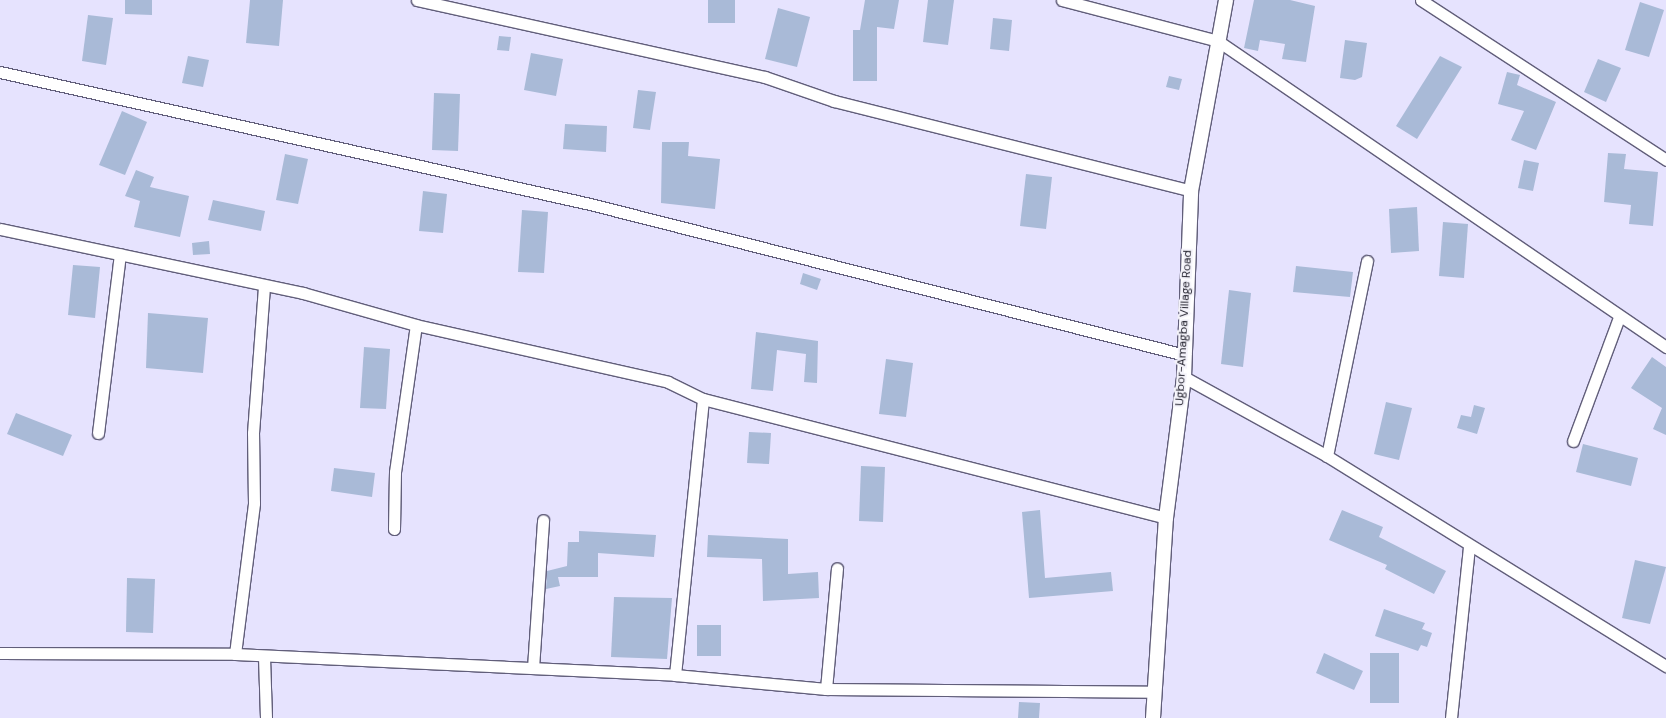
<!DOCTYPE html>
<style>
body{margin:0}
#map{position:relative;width:1666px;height:718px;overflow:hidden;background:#e6e3fe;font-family:"DM Sans",sans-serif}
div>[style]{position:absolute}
.building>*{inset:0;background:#a9bad7}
.roads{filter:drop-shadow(1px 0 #615e7a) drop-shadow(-1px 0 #615e7a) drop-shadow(0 1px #615e7a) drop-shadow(0 -1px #615e7a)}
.minor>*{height:11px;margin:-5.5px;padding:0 5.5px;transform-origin:5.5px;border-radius:5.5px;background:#fff}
.tertiary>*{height:14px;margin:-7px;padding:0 7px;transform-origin:7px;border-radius:7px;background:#fff}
span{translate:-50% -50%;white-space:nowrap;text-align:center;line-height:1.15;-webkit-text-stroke:4px #f4f3fa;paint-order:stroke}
.street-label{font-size:12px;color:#262531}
</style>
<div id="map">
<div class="building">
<div style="clip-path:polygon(125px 0,152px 0,152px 15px,125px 14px)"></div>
<div style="clip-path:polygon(250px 0,283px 0,279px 46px,246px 43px)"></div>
<div style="clip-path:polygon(708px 0,735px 0,735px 23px,708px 23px)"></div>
<div style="clip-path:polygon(865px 0,899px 0,894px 29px,877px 27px,877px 81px,853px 81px,853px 30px,860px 30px)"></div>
<div style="clip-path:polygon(928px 0,954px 0,948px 45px,923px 42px)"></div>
<div style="clip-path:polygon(1254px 0,1290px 0,1315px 6px,1306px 62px,1282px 59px,1285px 44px,1260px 40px,1258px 51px,1244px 48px)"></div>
<div style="clip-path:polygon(1640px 2px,1664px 10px,1649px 57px,1625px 50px)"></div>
<div style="clip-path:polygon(778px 8px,810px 17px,797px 67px,765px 59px)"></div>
<div style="clip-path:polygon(88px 15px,113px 18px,106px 65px,82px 61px)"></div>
<div style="clip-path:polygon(993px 18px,1012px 20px,1009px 51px,990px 49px)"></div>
<div style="clip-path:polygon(499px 36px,511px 37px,509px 51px,497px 50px)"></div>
<div style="clip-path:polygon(1345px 40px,1367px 43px,1362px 77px,1355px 80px,1340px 78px)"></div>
<div style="clip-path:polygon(531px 53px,563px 59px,556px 96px,524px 90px)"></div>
<div style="clip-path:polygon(188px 56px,209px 60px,203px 87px,182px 83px)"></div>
<div style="clip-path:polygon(1440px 56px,1462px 67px,1417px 139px,1396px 126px)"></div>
<div style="clip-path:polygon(1598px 59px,1621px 68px,1606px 102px,1584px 92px)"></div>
<div style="clip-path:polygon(1507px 72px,1520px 75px,1517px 85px,1556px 102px,1536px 150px,1511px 140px,1524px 111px,1498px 104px)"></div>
<div style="clip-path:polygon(1169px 76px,1182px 79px,1179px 90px,1166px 87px)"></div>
<div style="clip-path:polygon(638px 90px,656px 92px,650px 130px,633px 128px)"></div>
<div style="clip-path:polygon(434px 93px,460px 94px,458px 151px,432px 150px)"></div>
<div style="clip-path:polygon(122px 111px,147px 122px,125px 175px,99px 165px)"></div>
<div style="clip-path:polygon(565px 124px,607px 126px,606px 152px,563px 149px)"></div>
<div style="clip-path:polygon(662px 142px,689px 142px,688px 156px,720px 159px,715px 209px,661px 203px)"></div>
<div style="clip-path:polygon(1608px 153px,1626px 154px,1624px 169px,1658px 172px,1653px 226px,1629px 224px,1631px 205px,1604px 202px)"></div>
<div style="clip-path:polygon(285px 154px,308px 159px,298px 204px,276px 200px)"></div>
<div style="clip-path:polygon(1524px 160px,1539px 163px,1533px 191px,1518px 188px)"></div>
<div style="clip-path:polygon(136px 170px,154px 177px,150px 187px,189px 196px,180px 237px,134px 227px,140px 201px,125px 196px)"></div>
<div style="clip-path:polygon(1026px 174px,1052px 177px,1046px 229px,1020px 226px)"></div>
<div style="clip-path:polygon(423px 191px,447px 194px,443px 233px,419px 231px)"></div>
<div style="clip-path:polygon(213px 200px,265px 211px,261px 231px,208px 220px)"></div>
<div style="clip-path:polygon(1417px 207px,1419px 251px,1391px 253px,1389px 209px)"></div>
<div style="clip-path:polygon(522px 210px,548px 212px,544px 273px,518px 272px)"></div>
<div style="clip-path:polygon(1443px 222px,1468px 224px,1464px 278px,1439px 276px)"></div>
<div style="clip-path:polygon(209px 241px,210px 254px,193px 255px,192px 243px)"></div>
<div style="clip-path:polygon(73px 265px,100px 267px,95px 318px,68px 315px)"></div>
<div style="clip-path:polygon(1296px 266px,1353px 272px,1350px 297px,1293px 292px)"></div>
<div style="clip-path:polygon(803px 273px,821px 279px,817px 290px,800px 284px)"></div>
<div style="clip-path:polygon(1229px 290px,1251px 293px,1243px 367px,1221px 364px)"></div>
<div style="clip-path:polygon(148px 313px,208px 318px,203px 373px,146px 368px)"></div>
<div style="clip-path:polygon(756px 332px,818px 341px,817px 383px,804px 382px,806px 354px,777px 350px,773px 391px,751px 389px)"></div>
<div style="clip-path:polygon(364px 347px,390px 349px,386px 409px,360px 408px)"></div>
<div style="clip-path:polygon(1652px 357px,1666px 367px,1666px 435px,1653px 429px,1662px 408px,1631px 388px)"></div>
<div style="clip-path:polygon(886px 359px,913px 363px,906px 417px,879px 414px)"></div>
<div style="clip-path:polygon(1386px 402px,1412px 408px,1399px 460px,1374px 454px)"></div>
<div style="clip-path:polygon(1474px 405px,1485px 408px,1477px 434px,1457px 428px,1461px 415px,1471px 417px)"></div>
<div style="clip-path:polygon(16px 413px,72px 435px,63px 456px,7px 434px)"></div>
<div style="clip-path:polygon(749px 432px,771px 433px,769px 464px,747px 463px)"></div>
<div style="clip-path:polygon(1583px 444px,1638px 458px,1631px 486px,1576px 472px)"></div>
<div style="clip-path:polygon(861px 466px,885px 467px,883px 522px,859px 521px)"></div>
<div style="clip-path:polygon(334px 468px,375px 473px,372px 497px,331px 491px)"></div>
<div style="clip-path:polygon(1040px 510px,1045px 578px,1111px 572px,1113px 591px,1029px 598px,1022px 512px)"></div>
<div style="clip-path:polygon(1342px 510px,1383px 527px,1379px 537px,1446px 571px,1434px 594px,1385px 569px,1387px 565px,1329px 540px)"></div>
<div style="clip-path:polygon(579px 531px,656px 535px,654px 557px,598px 553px,598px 577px,558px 577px,560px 586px,546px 589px,547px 571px,567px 566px,568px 542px,579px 542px)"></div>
<div style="clip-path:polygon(708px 535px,788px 539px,788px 574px,818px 572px,819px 598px,763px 601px,762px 559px,707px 557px)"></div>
<div style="clip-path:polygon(1635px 560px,1666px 567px,1650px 624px,1622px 618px)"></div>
<div style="clip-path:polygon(127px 578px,155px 579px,153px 633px,126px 632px)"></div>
<div style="clip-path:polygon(614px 597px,672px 598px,667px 659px,611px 657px)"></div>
<div style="clip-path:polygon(1384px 609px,1425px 623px,1422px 629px,1432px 633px,1427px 647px,1421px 645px,1418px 651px,1375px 636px)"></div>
<div style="clip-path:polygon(697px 625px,721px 625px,721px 656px,697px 656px)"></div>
<div style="clip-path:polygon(1324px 653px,1363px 671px,1354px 690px,1316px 673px)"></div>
<div style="clip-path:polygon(1370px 653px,1399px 653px,1399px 703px,1370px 703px)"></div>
<div style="clip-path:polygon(1019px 702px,1040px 703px,1039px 718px,1018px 718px)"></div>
</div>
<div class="roads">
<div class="minor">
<div style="left:417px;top:0;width:356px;rotate:12.5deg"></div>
<div style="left:765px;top:77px;width:73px;rotate:19.2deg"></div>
<div style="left:834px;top:101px;width:368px;rotate:14.1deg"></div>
<div style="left:1062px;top:0;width:161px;rotate:14.7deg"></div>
<div style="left:1218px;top:41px;width:543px;rotate:34.33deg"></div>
<div style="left:1421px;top:0;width:293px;rotate:33.1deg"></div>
<div style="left:0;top:72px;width:605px;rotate:12.61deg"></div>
<div style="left:590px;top:204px;width:614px;rotate:14.24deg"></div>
<div style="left:0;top:229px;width:310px;rotate:11.9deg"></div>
<div style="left:303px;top:293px;width:117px;rotate:15.8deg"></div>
<div style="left:416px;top:325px;width:258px;rotate:12.7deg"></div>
<div style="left:668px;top:382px;width:39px;rotate:26deg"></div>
<div style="left:703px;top:399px;width:478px;rotate:14.4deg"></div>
<div style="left:1184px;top:377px;width:163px;rotate:28.9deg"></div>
<div style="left:1327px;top:456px;width:399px;rotate:31.8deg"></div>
<div style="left:98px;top:433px;width:180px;rotate:-83deg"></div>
<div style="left:1573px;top:441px;width:132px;rotate:-69.6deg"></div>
<div style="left:1327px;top:456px;width:199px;rotate:-78.4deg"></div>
<div style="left:394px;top:529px;width:57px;rotate:-89deg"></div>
<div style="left:395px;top:472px;width:148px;rotate:-81.9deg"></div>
<div style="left:0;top:653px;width:235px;rotate:0.2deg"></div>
<div style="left:235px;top:654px;width:441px;rotate:2.7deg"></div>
<div style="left:675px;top:675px;width:152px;rotate:5.3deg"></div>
<div style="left:826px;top:689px;width:328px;rotate:0.5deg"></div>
<div style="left:235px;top:654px;width:152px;rotate:-82.8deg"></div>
<div style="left:254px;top:503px;width:70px;rotate:-90.8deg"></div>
<div style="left:253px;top:433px;width:147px;rotate:-85.7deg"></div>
<div style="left:264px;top:657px;width:61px;rotate:88.1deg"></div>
<div style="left:533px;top:668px;width:148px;rotate:-86.1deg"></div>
<div style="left:675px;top:675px;width:277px;rotate:-84.2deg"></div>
<div style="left:826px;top:689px;width:121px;rotate:-84.8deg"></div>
<div style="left:1451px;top:718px;width:172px;rotate:-84deg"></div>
</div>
<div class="tertiary">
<div style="left:1153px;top:718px;width:200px;rotate:-86.3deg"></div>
<div style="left:1166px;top:518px;width:142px;rotate:-82.7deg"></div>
<div style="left:1184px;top:377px;width:186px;rotate:-87.8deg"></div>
<div style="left:1191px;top:191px;width:194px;rotate:-79.6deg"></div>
</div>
</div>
<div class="street-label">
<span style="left:1184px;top:328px;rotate:-87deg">Ugbor-Amagba Village Road</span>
</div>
</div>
